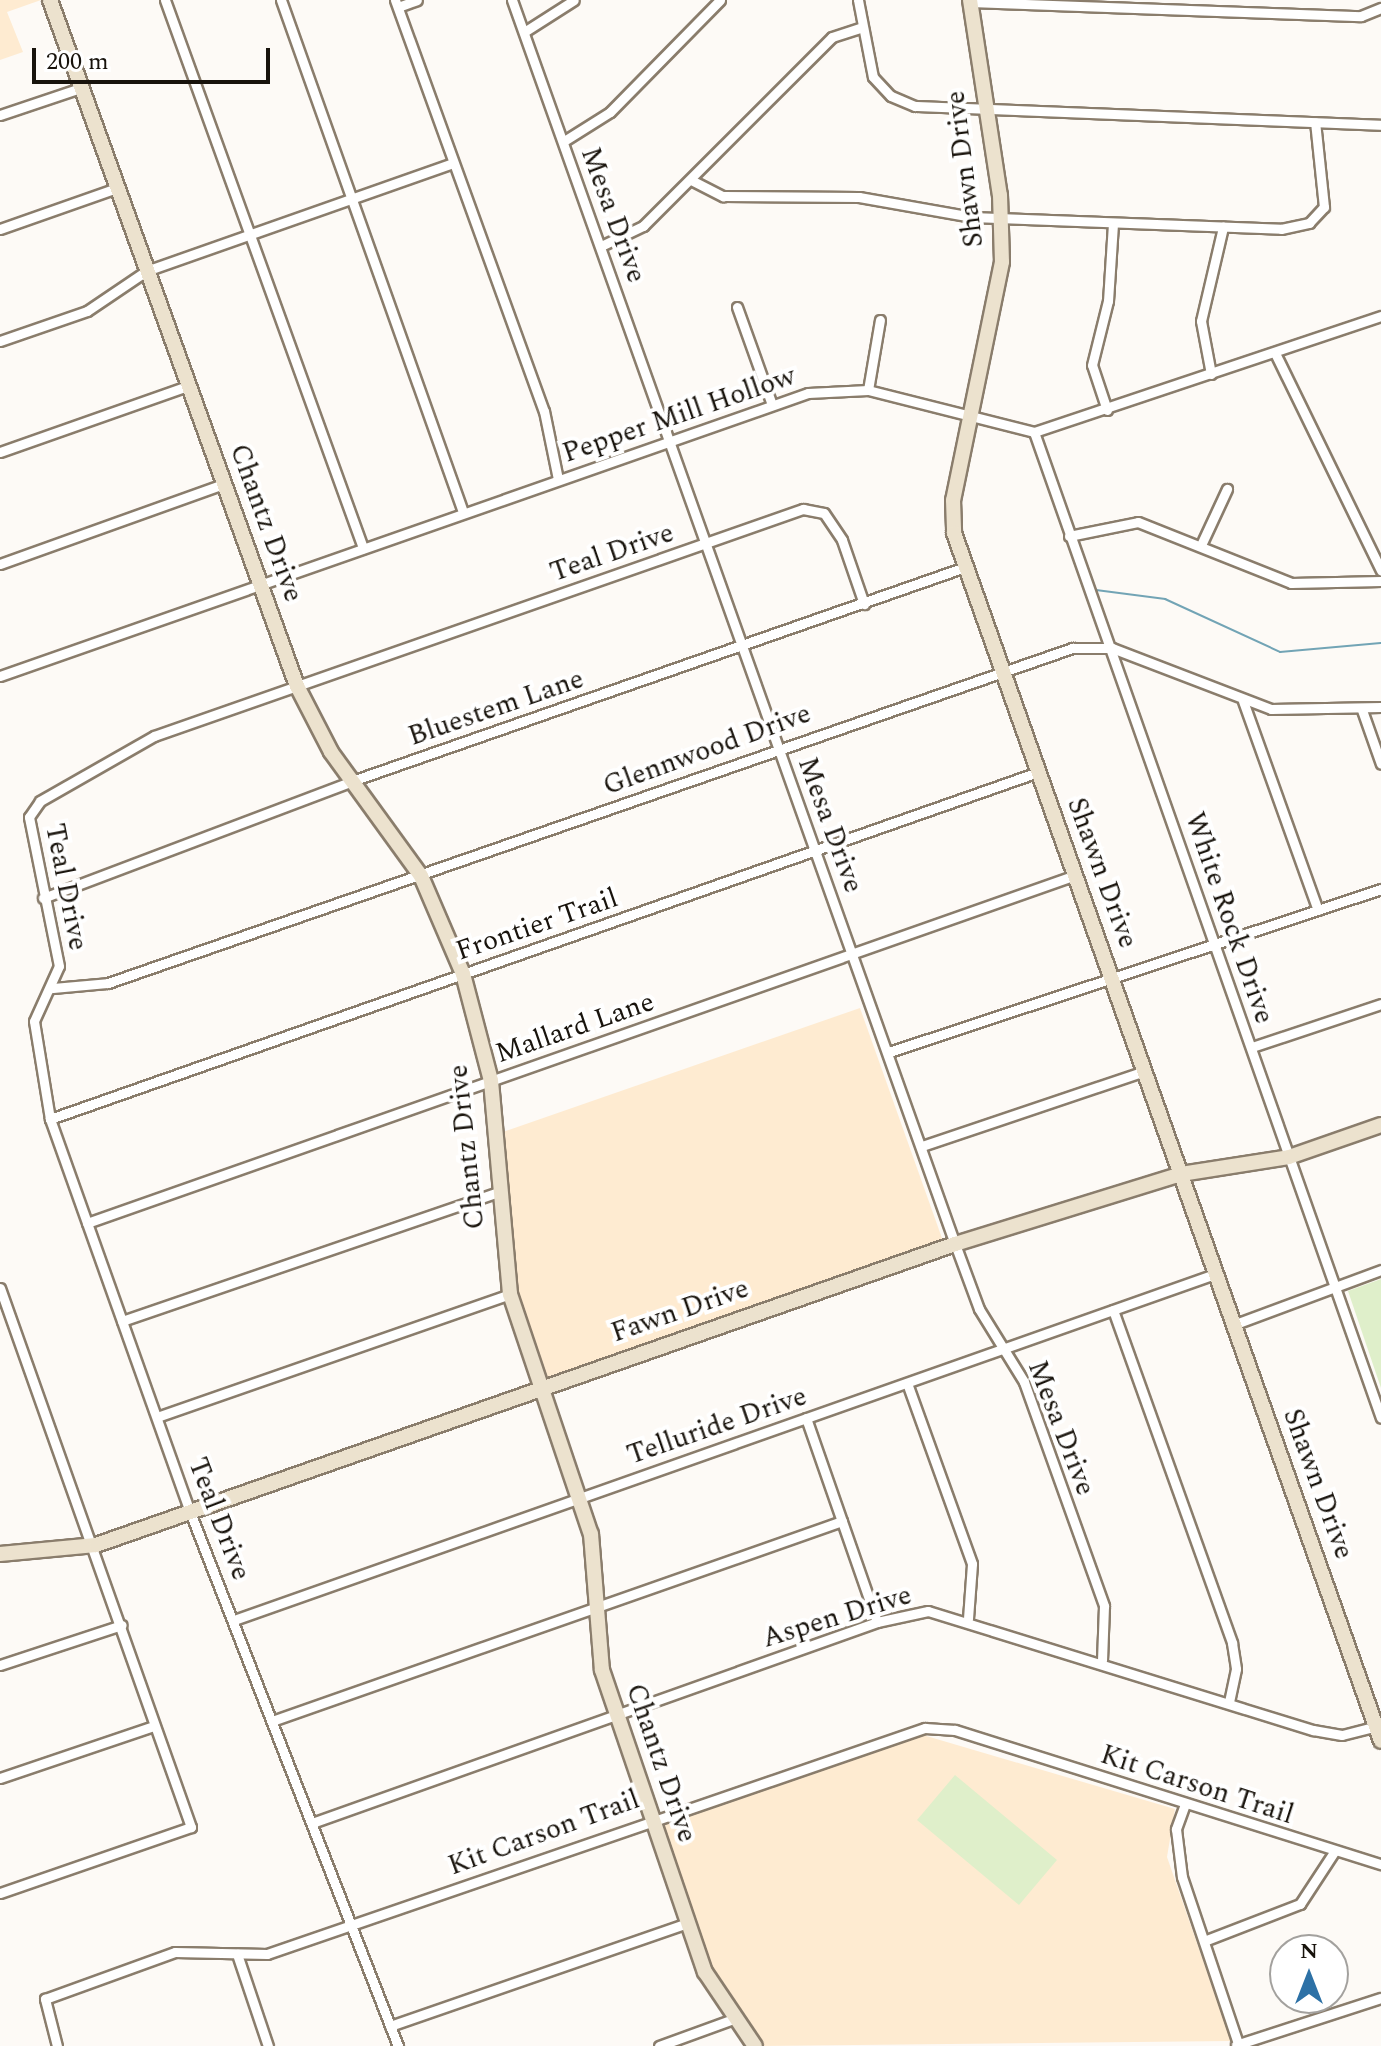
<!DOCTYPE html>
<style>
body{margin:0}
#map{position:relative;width:1381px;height:2046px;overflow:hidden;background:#fdfaf6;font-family:Spectral,serif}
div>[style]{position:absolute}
.built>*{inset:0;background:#feebd1}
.green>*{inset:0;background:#dfefca}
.stream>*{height:2px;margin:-1px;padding:0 1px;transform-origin:1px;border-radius:1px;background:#72a4b5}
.roads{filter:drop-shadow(2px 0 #8a7d6c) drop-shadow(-2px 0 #8a7d6c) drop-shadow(0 2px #8a7d6c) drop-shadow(0 -2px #8a7d6c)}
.street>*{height:9px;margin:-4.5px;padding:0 4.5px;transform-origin:4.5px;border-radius:4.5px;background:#fff}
.secondary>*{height:14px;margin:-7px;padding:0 7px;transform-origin:7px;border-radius:7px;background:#ece2ce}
span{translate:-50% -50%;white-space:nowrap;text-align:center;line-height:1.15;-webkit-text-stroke:8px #fff;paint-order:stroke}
.street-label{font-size:28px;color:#18130c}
.north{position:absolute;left:1269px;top:1934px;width:80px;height:80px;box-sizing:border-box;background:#fff;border:2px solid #a3a19e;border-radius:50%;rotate:0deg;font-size:22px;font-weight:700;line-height:32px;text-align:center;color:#18130c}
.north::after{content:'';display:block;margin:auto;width:28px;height:36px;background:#2d71a6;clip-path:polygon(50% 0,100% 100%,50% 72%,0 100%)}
.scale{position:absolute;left:32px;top:48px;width:238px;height:36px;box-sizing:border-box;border:4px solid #18130c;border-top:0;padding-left:10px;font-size:24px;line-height:28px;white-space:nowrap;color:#18130c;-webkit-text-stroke:6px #fff;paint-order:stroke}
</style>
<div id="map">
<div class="built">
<div style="clip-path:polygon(0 0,41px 0,7px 12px,23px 52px,0 60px)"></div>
<div style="clip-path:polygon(860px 1008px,943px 1241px,543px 1381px,512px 1277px,500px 1133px)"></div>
<div style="clip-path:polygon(923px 1735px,1175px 1809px,1167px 1857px,1231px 2041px,763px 2046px,711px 1970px,662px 1825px)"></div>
</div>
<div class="green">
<div style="clip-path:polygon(1381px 1279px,1381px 1388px,1348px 1291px)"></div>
<div style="clip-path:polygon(955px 1775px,1057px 1860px,1019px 1905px,917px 1820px)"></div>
</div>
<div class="stream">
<div style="left:1096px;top:590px;width:70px;rotate:7.4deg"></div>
<div style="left:1165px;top:599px;width:127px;rotate:24.7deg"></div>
<div style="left:1280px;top:652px;width:101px;rotate:-5.1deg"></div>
</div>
<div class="roads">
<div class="street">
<div style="left:165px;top:0;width:583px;rotate:70.13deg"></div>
<div style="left:281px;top:0;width:543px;rotate:70.43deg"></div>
<div style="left:395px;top:0;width:437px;rotate:70.1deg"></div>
<div style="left:544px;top:411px;width:69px;rotate:78.4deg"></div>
<div style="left:512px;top:0;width:1321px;rotate:70.4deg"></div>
<div style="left:955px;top:1244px;width:69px;rotate:69.7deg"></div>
<div style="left:979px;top:1309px;width:86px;rotate:58.3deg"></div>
<div style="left:1024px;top:1382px;width:238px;rotate:70.3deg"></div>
<div style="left:1104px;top:1606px;width:54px;rotate:92.1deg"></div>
<div style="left:858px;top:0;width:78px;rotate:79deg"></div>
<div style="left:873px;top:77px;width:26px;rotate:47deg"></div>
<div style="left:891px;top:96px;width:26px;rotate:23deg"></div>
<div style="left:915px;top:106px;width:466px;rotate:2.3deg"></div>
<div style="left:970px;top:2px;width:391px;rotate:2.1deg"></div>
<div style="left:1361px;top:16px;width:22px;rotate:-22deg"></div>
<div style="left:398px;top:7px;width:20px;rotate:-20deg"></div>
<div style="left:524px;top:32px;width:59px;rotate:-32.6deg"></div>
<div style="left:0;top:115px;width:88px;rotate:-18.6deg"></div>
<div style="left:564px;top:141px;width:54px;rotate:-32.2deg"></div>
<div style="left:610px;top:112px;width:157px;rotate:-45.5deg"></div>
<div style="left:693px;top:181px;width:34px;rotate:27deg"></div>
<div style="left:723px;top:196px;width:136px;rotate:0.4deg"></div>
<div style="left:859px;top:197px;width:115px;rotate:10deg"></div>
<div style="left:972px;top:217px;width:309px;rotate:2.2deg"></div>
<div style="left:1281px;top:229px;width:29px;rotate:-12deg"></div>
<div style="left:1309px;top:223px;width:22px;rotate:-47deg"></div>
<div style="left:1324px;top:207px;width:85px;rotate:-96deg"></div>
<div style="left:0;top:229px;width:126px;rotate:-19.4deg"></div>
<div style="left:601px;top:246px;width:47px;rotate:-25.5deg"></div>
<div style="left:643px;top:226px;width:267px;rotate:-45deg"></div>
<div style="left:832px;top:37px;width:32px;rotate:-18deg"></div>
<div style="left:737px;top:307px;width:104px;rotate:70.3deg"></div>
<div style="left:0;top:341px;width:92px;rotate:-19deg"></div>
<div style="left:87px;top:311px;width:71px;rotate:-34.1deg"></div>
<div style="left:146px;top:271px;width:324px;rotate:-19.4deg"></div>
<div style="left:1275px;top:353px;width:242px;rotate:64deg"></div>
<div style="left:1211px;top:374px;width:54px;rotate:-100.7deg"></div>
<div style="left:1201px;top:321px;width:97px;rotate:-76.8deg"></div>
<div style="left:868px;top:390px;width:71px;rotate:-80.3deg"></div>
<div style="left:1107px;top:410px;width:47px;rotate:-108.4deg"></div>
<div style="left:1092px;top:365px;width:66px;rotate:-76deg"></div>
<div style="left:1108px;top:301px;width:78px;rotate:-86.3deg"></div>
<div style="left:1034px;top:432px;width:1045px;rotate:70.61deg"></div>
<div style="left:0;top:452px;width:198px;rotate:-19.4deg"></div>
<div style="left:1069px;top:536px;width:70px;rotate:-11.5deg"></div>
<div style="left:1138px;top:522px;width:165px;rotate:21.7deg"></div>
<div style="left:1291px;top:583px;width:90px;rotate:-1.3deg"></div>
<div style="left:1201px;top:545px;width:62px;rotate:-65.1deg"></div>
<div style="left:0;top:564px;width:238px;rotate:-19.7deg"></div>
<div style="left:0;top:676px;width:856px;rotate:-19.3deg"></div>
<div style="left:808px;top:393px;width:60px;rotate:-2.9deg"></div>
<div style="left:868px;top:390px;width:171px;rotate:14.2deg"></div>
<div style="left:1034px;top:432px;width:366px;rotate:-18.5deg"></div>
<div style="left:1243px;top:701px;width:222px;rotate:70.3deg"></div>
<div style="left:1362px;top:710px;width:57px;rotate:70.6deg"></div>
<div style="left:43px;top:898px;width:330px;rotate:-20.7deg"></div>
<div style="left:352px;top:781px;width:649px;rotate:-19.24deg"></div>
<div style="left:52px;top:988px;width:56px;rotate:-5.1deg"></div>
<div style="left:108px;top:983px;width:1021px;rotate:-19.16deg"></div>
<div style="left:1072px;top:648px;width:40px"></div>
<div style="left:1112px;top:648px;width:170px;rotate:21deg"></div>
<div style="left:1271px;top:709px;width:110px;rotate:-1deg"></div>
<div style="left:1252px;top:1047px;width:136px;rotate:-18.4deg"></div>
<div style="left:889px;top:1052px;width:518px;rotate:-18.33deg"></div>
<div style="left:50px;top:1119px;width:1047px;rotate:-19.35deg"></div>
<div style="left:922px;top:1146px;width:235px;rotate:-18.6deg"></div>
<div style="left:87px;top:1223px;width:1048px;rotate:-19.39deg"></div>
<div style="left:0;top:1288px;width:572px;rotate:70.49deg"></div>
<div style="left:191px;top:1827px;width:202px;rotate:160.9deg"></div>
<div style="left:1113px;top:1310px;width:354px;rotate:70.3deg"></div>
<div style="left:1232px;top:1643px;width:26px;rotate:81deg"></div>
<div style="left:1236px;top:1669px;width:35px;rotate:102deg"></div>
<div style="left:122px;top:1321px;width:401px;rotate:-18.9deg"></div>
<div style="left:1233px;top:1325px;width:158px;rotate:-20.4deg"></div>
<div style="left:907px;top:1383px;width:192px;rotate:70.2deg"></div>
<div style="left:972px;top:1564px;width:55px;rotate:94.2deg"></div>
<div style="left:157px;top:1417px;width:374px;rotate:-19.2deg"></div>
<div style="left:806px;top:1418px;width:216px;rotate:70.8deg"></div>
<div style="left:234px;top:1620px;width:1040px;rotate:-19.43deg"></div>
<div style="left:0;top:1665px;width:128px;rotate:-18.2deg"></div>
<div style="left:272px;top:1721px;width:604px;rotate:-19.33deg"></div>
<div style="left:0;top:1778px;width:163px;rotate:-18.7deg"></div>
<div style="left:1185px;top:1804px;width:27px;rotate:110deg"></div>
<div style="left:1176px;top:1829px;width:48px;rotate:82.9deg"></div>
<div style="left:1182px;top:1877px;width:178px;rotate:71.4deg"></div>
<div style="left:312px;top:1823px;width:600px;rotate:-19.58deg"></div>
<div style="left:877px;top:1622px;width:52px;rotate:-12.2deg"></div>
<div style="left:928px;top:1611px;width:403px;rotate:17.2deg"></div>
<div style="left:1313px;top:1730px;width:29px;rotate:10deg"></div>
<div style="left:1342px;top:1735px;width:40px;rotate:-14.4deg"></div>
<div style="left:1204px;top:1941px;width:103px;rotate:-21.1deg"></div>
<div style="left:1300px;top:1904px;width:62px;rotate:-56.8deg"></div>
<div style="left:237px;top:1954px;width:97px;rotate:71.4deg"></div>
<div style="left:390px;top:2026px;width:314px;rotate:-19.1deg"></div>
<div style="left:1236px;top:2045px;width:152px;rotate:-18deg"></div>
<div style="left:57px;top:2046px;width:49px;rotate:-104.3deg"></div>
<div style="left:45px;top:1999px;width:138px;rotate:-19.9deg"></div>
<div style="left:175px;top:1952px;width:92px;rotate:1.2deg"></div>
<div style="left:267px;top:1954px;width:696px;rotate:-18.96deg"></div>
<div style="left:925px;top:1728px;width:30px;rotate:4deg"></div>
<div style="left:955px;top:1730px;width:447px;rotate:17.5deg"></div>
<div style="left:398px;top:2046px;width:573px;rotate:-111.28deg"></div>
<div style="left:190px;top:1512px;width:417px;rotate:-109.6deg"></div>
<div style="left:50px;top:1119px;width:99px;rotate:-99.3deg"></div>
<div style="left:34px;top:1021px;width:60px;rotate:-65.6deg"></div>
<div style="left:59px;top:966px;width:152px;rotate:-101.4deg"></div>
<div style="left:29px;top:817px;width:19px;rotate:-55deg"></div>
<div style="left:40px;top:801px;width:131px;rotate:-29.7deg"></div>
<div style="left:154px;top:736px;width:688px;rotate:-19.28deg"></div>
<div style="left:803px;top:509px;width:21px;rotate:11deg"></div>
<div style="left:824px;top:513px;width:32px;rotate:56deg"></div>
<div style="left:842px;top:540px;width:68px;rotate:71deg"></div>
<div style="left:659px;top:2046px;width:79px;rotate:-20deg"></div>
</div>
<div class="secondary">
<div style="left:50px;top:0;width:729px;rotate:70.2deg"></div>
<div style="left:297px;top:686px;width:74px;rotate:62.7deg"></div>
<div style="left:331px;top:752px;width:153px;rotate:54deg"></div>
<div style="left:421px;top:876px;width:107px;rotate:66.8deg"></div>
<div style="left:463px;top:974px;width:111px;rotate:75.3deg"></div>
<div style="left:491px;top:1081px;width:214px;rotate:84.9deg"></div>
<div style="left:510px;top:1294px;width:253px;rotate:71.4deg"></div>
<div style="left:591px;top:1534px;width:136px;rotate:85.4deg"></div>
<div style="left:602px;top:1670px;width:319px;rotate:71.2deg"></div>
<div style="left:705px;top:1972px;width:89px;rotate:56deg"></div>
<div style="left:970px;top:0;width:197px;rotate:81.3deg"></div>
<div style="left:1000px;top:195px;width:67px;rotate:88.3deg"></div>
<div style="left:1002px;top:262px;width:243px;rotate:101.6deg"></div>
<div style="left:953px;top:500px;width:33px;rotate:88deg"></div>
<div style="left:954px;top:533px;width:1281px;rotate:70.53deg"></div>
<div style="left:0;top:1554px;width:96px;rotate:-5.4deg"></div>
<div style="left:96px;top:1545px;width:910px;rotate:-19.31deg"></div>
<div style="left:955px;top:1244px;width:237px;rotate:-17.2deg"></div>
<div style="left:1181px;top:1174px;width:109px;rotate:-8.9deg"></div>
<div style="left:1289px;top:1157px;width:97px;rotate:-19.2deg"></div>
</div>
</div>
<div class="street-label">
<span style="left:965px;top:169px;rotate:-97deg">Shawn Drive</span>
<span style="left:613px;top:215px;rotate:70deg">Mesa Drive</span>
<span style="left:679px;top:415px;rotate:-19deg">Pepper Mill Hollow</span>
<span style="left:266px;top:523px;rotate:70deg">Chantz Drive</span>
<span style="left:612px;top:553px;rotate:-19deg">Teal Drive</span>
<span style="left:496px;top:708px;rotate:-19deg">Bluestem Lane</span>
<span style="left:707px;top:750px;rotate:-20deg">Glennwood Drive</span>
<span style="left:830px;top:825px;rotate:70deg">Mesa Drive</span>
<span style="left:1102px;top:873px;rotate:70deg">Shawn Drive</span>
<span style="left:66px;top:887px;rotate:79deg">Teal Drive</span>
<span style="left:1229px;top:918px;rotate:71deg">White Rock Drive</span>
<span style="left:537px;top:925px;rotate:-19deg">Frontier Trail</span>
<span style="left:575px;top:1028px;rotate:-19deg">Mallard Lane</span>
<span style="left:467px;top:1147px;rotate:-96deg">Chantz Drive</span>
<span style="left:680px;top:1311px;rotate:-19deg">Fawn Drive</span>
<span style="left:717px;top:1426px;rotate:-19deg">Telluride Drive</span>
<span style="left:1061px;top:1428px;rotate:69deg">Mesa Drive</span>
<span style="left:1318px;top:1484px;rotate:70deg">Shawn Drive</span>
<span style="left:219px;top:1519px;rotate:69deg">Teal Drive</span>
<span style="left:837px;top:1617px;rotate:-17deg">Aspen Drive</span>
<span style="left:661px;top:1763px;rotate:71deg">Chantz Drive</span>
<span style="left:1197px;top:1785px;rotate:18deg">Kit Carson Trail</span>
<span style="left:544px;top:1833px;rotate:-20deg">Kit Carson Trail</span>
</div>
<div class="north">N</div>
<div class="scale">200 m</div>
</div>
